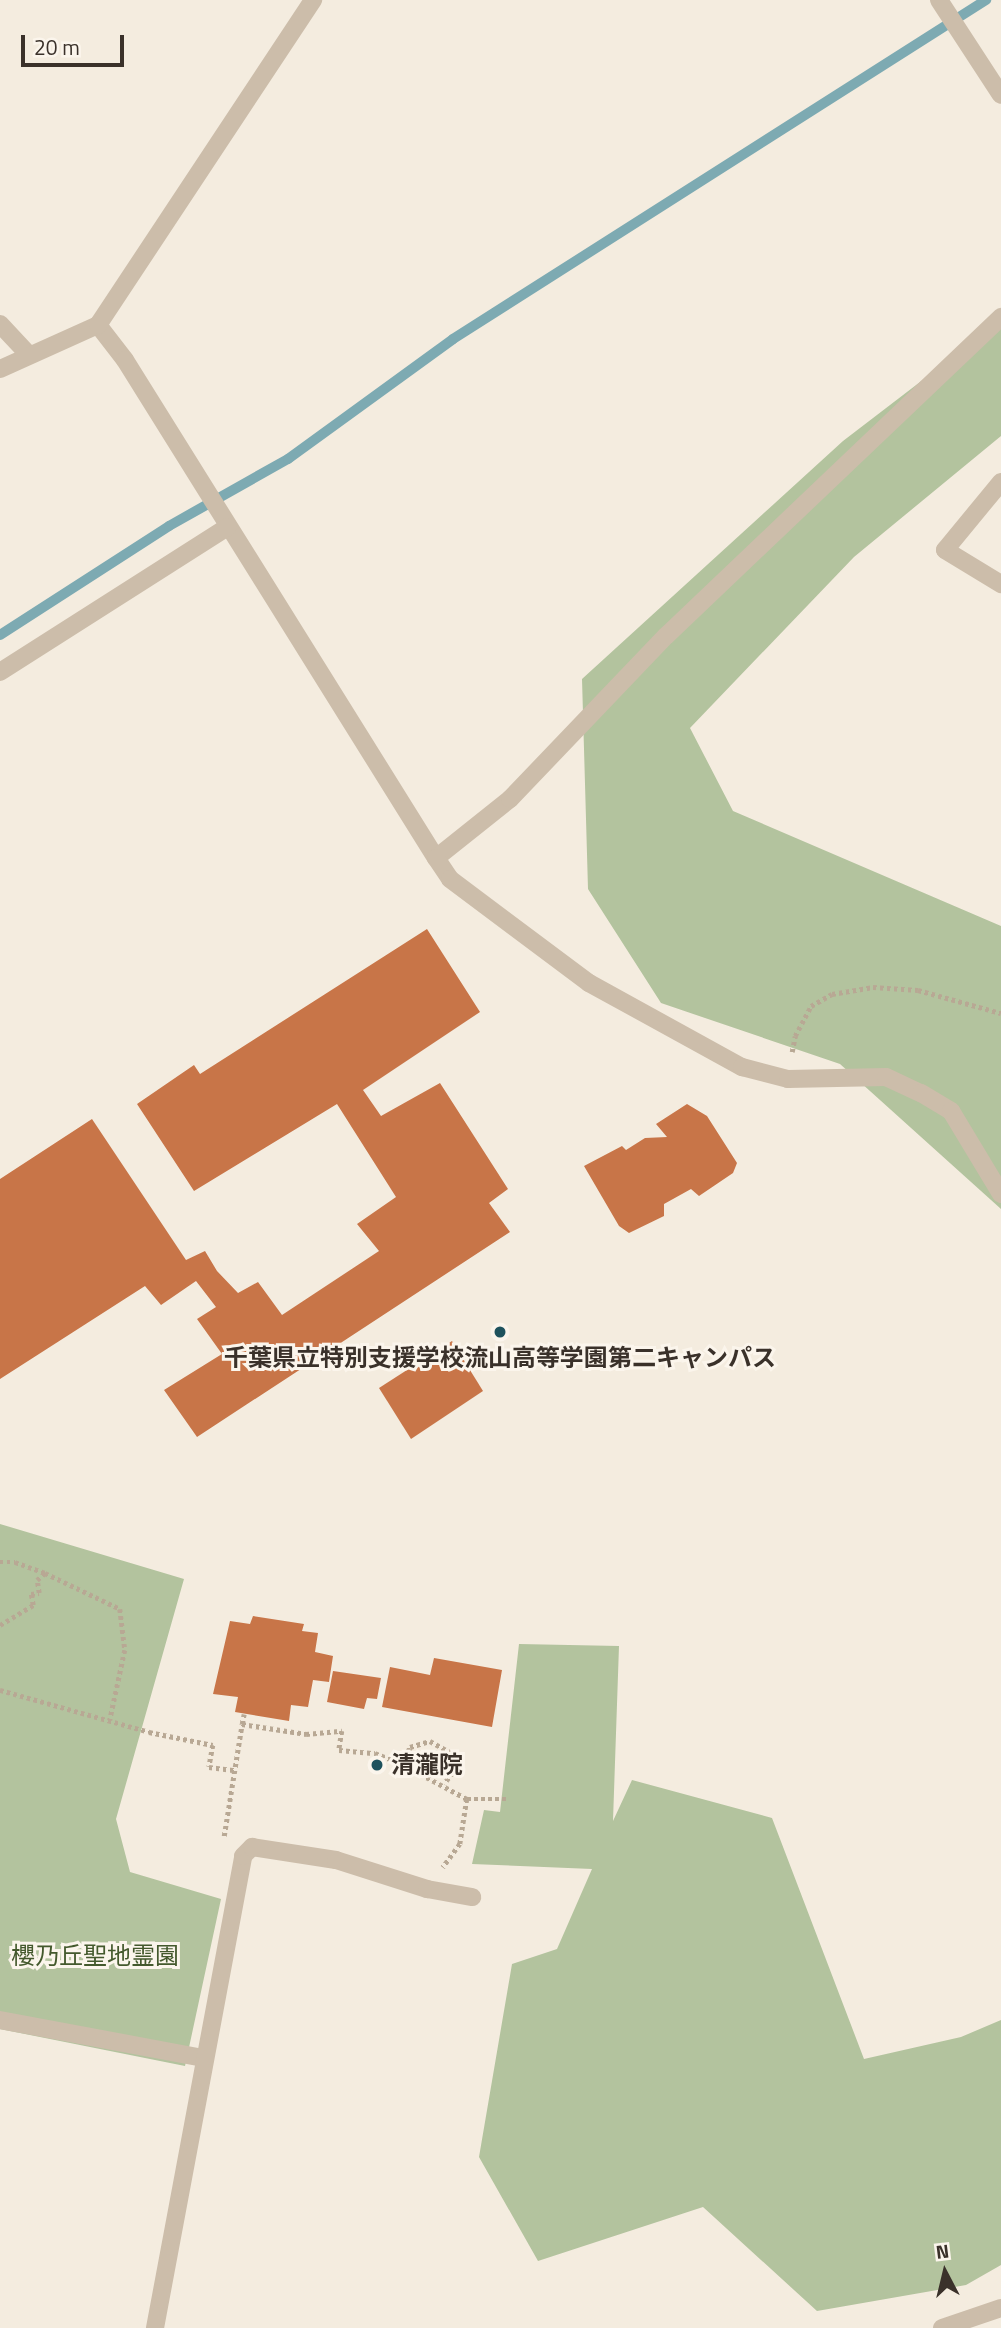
<!DOCTYPE html>
<meta charset="utf-8">
<style>
body{margin:0}
#map{position:relative;width:1001px;height:2328px;overflow:hidden;background:#f4ecdf;font-family:"Titillium Web","Noto Sans JP",sans-serif}
div>[style]{position:absolute}
.green>*{inset:0;background:#b3c39e}
.stream>*{height:10px;margin:-5px;padding:0 5px;transform-origin:5px;border-radius:5px;background:#7daab2}
.building>*{inset:0;background:#c87548}
.path>*{height:4.5px;margin-top:-2.25px;transform-origin:0;background:repeating-linear-gradient(90deg,#b8a894 0 3.5px,transparent 0 7px)}
.minor>*{height:18px;margin:-9px;padding:0 9px;transform-origin:9px;border-radius:9px;background:#ccbdaa}
.dots>*{width:19px;height:19px;translate:-50% -50%;box-sizing:border-box;border:4px solid #fbf5ec;border-radius:50%}
span{translate:-50% -50%;white-space:nowrap;text-align:center;line-height:1.15;-webkit-text-stroke:6px #fbf5ec;paint-order:stroke}
.poi-label{font-size:24px;color:#3a312a;font-weight:700}
.left{translate:0 -50%;text-align:left}
.park-label{font-size:24px;color:#44592d}
.north{position:absolute;left:910px;top:2237px;width:70px;height:70px;-webkit-text-stroke:5px #fbf5ec;paint-order:stroke;rotate:353deg;font-size:19px;font-weight:700;line-height:28px;text-align:center;color:#3a312a}
.north::after{content:'';display:block;margin:auto;width:24px;height:32px;background:#3a312a;clip-path:polygon(50% 0,100% 100%,50% 72%,0 100%)}
.scale{position:absolute;left:21px;top:35px;width:103px;height:32px;box-sizing:border-box;border:4px solid #3a312a;border-top:0;padding-left:9px;font-size:21px;line-height:24px;white-space:nowrap;color:#3a312a;-webkit-text-stroke:5px #fbf5ec;paint-order:stroke}
</style>
<div id="map">
<div class="green">
<div style="clip-path:polygon(1001px 320px,1001px 436px,854px 557px,690px 728px,733px 811px,1001px 926px,1001px 1209px,840px 1064px,661px 1003px,588px 889px,582px 679px,843px 441px)"></div>
<div style="clip-path:polygon(0 1524px,184px 1579px,116px 1819px,130px 1872px,221px 1899px,185px 2066px,0 2029px)"></div>
<div style="clip-path:polygon(519px 1644px,619px 1646px,613px 1821px,632px 1780px,772px 1818px,864px 2059px,961px 2037px,1001px 2020px,1001px 2265px,966px 2285px,817px 2311px,703px 2207px,538px 2261px,479px 2157px,512px 1964px,557px 1949px,592px 1869px,472px 1864px,484px 1810px,500px 1812px)"></div>
</div>
<div class="stream">
<div style="left:0;top:635px;width:201px;rotate:-32.8deg"></div>
<div style="left:169px;top:526px;width:137px;rotate:-29.4deg"></div>
<div style="left:288px;top:459px;width:204px;rotate:-36deg"></div>
<div style="left:453px;top:339px;width:632px;rotate:-32.46deg"></div>
</div>
<div class="building">
<div style="clip-path:polygon(427px 929px,480px 1012px,363px 1090px,381px 1116px,440px 1083px,508px 1189px,489px 1203px,510px 1232px,197px 1437px,164px 1390px,222px 1354px,197px 1319px,216px 1307px,196px 1281px,161px 1305px,145px 1286px,0 1379px,0 1179px,92px 1119px,186px 1260px,205px 1251px,217px 1271px,238px 1293px,258px 1282px,282px 1315px,379px 1251px,357px 1224px,396px 1197px,337px 1104px,194px 1191px,137px 1104px,194px 1065px,200px 1074px)"></div>
<div style="clip-path:polygon(687px 1104px,707px 1116px,737px 1163px,733px 1173px,699px 1196px,691px 1189px,664px 1204px,664px 1216px,629px 1233px,619px 1226px,584px 1166px,622px 1146px,626px 1150px,645px 1138px,667px 1137px,656px 1124px)"></div>
<div style="clip-path:polygon(452px 1341px,483px 1391px,411px 1439px,379px 1388px)"></div>
<div style="clip-path:polygon(253px 1616px,304px 1624px,302px 1631px,318px 1633px,315px 1652px,333px 1656px,329px 1682px,313px 1680px,308px 1707px,291px 1705px,289px 1721px,235px 1712px,238px 1697px,213px 1694px,230px 1621px,250px 1624px)"></div>
<div style="clip-path:polygon(434px 1658px,502px 1670px,492px 1727px,382px 1707px,390px 1667px,430px 1675px)"></div>
<div style="clip-path:polygon(333px 1671px,381px 1678px,377px 1699px,367px 1698px,364px 1709px,327px 1702px)"></div>
</div>
<div class="path">
<div style="left:792px;top:1052px;width:16px;rotate:-79deg"></div>
<div style="left:795px;top:1036px;width:34px;rotate:-62deg"></div>
<div style="left:811px;top:1006px;width:24px;rotate:-30deg"></div>
<div style="left:832px;top:994px;width:42px;rotate:-9.7deg"></div>
<div style="left:873px;top:987px;width:45px;rotate:3.8deg"></div>
<div style="left:918px;top:990px;width:86px;rotate:15.5deg"></div>
<div style="left:0;top:1562px;width:15px"></div>
<div style="left:15px;top:1562px;width:32px;rotate:20deg"></div>
<div style="left:45px;top:1573px;width:83px;rotate:25.6deg"></div>
<div style="left:120px;top:1609px;width:41px;rotate:83deg"></div>
<div style="left:125px;top:1650px;width:72px;rotate:102.1deg"></div>
<div style="left:0;top:1625px;width:39px;rotate:-31deg"></div>
<div style="left:33px;top:1605px;width:11px;rotate:-100deg"></div>
<div style="left:31px;top:1594px;width:8px;rotate:-7deg"></div>
<div style="left:39px;top:1593px;width:13px;rotate:-99deg"></div>
<div style="left:37px;top:1580px;width:11px;rotate:-41deg"></div>
<div style="left:0;top:1690px;width:155px;rotate:15.7deg"></div>
<div style="left:149px;top:1732px;width:65px;rotate:11.5deg"></div>
<div style="left:213px;top:1745px;width:22px;rotate:100deg"></div>
<div style="left:209px;top:1767px;width:26px;rotate:7deg"></div>
<div style="left:242px;top:1724px;width:10px;rotate:-79deg"></div>
<div style="left:402px;top:1764px;width:19px;rotate:-65deg"></div>
<div style="left:410px;top:1747px;width:21px;rotate:-17deg"></div>
<div style="left:430px;top:1741px;width:26px;rotate:29deg"></div>
<div style="left:453px;top:1754px;width:19px;rotate:90deg"></div>
<div style="left:453px;top:1773px;width:14px;rotate:129deg"></div>
<div style="left:467px;top:1799px;width:41px"></div>
<div style="left:224px;top:1836px;width:113px;rotate:-80.9deg"></div>
<div style="left:242px;top:1724px;width:65px;rotate:8.9deg"></div>
<div style="left:306px;top:1734px;width:36px;rotate:-5deg"></div>
<div style="left:342px;top:1731px;width:19px;rotate:99deg"></div>
<div style="left:339px;top:1750px;width:36px;rotate:5deg"></div>
<div style="left:375px;top:1753px;width:29px;rotate:22deg"></div>
<div style="left:402px;top:1764px;width:74px;rotate:28.3deg"></div>
<div style="left:467px;top:1799px;width:46px;rotate:98.8deg"></div>
<div style="left:460px;top:1844px;width:29px;rotate:126deg"></div>
</div>
<div class="minor">
<div style="left:939px;top:0;width:113px;rotate:56.9deg"></div>
<div style="left:0;top:324px;width:41px;rotate:47deg"></div>
<div style="left:98px;top:325px;width:44px;rotate:52.4deg"></div>
<div style="left:125px;top:360px;width:587px;rotate:58.02deg"></div>
<div style="left:436px;top:858px;width:95px;rotate:-38.6deg"></div>
<div style="left:510px;top:799px;width:226px;rotate:-46.3deg"></div>
<div style="left:666px;top:636px;width:463px;rotate:-43.6deg"></div>
<div style="left:0;top:369px;width:107px;rotate:-24.2deg"></div>
<div style="left:98px;top:325px;width:390px;rotate:-56.5deg"></div>
<div style="left:1001px;top:482px;width:88px;rotate:129.5deg"></div>
<div style="left:945px;top:550px;width:66px;rotate:31.3deg"></div>
<div style="left:0;top:672px;width:270px;rotate:-32.5deg"></div>
<div style="left:436px;top:858px;width:25px;rotate:56deg"></div>
<div style="left:450px;top:879px;width:174px;rotate:36.8deg"></div>
<div style="left:589px;top:983px;width:175px;rotate:28.8deg"></div>
<div style="left:742px;top:1067px;width:48px;rotate:14.6deg"></div>
<div style="left:788px;top:1079px;width:98px;rotate:-1.2deg"></div>
<div style="left:886px;top:1077px;width:38px;rotate:25deg"></div>
<div style="left:921px;top:1093px;width:35px;rotate:31deg"></div>
<div style="left:951px;top:1111px;width:97px;rotate:58.9deg"></div>
<div style="left:0;top:2020px;width:208px;rotate:10.6deg"></div>
<div style="left:155px;top:2328px;width:480px;rotate:-79.4deg"></div>
<div style="left:243px;top:1856px;width:13px;rotate:-45deg"></div>
<div style="left:252px;top:1847px;width:85px;rotate:8.8deg"></div>
<div style="left:336px;top:1860px;width:96px;rotate:17.7deg"></div>
<div style="left:427px;top:1889px;width:46px;rotate:10.1deg"></div>
<div style="left:942px;top:2328px;width:62px;rotate:-18.7deg"></div>
</div>
<div class="dots">
<div style="left:500px;top:1332px;background:#1e525d"></div>
<div style="left:377px;top:1765px;background:#1e525d"></div>
</div>
<div class="poi-label">
<span style="left:500px;top:1358px">千葉県立特別支援学校流山高等学園第二キャンパス</span>
<span class="left" style="left:391px;top:1765px">清瀧院</span>
</div>
<div class="park-label">
<span style="left:95px;top:1956px">櫻乃丘聖地霊園</span>
</div>
<div class="north">N</div>
<div class="scale">20 m</div>
</div>
